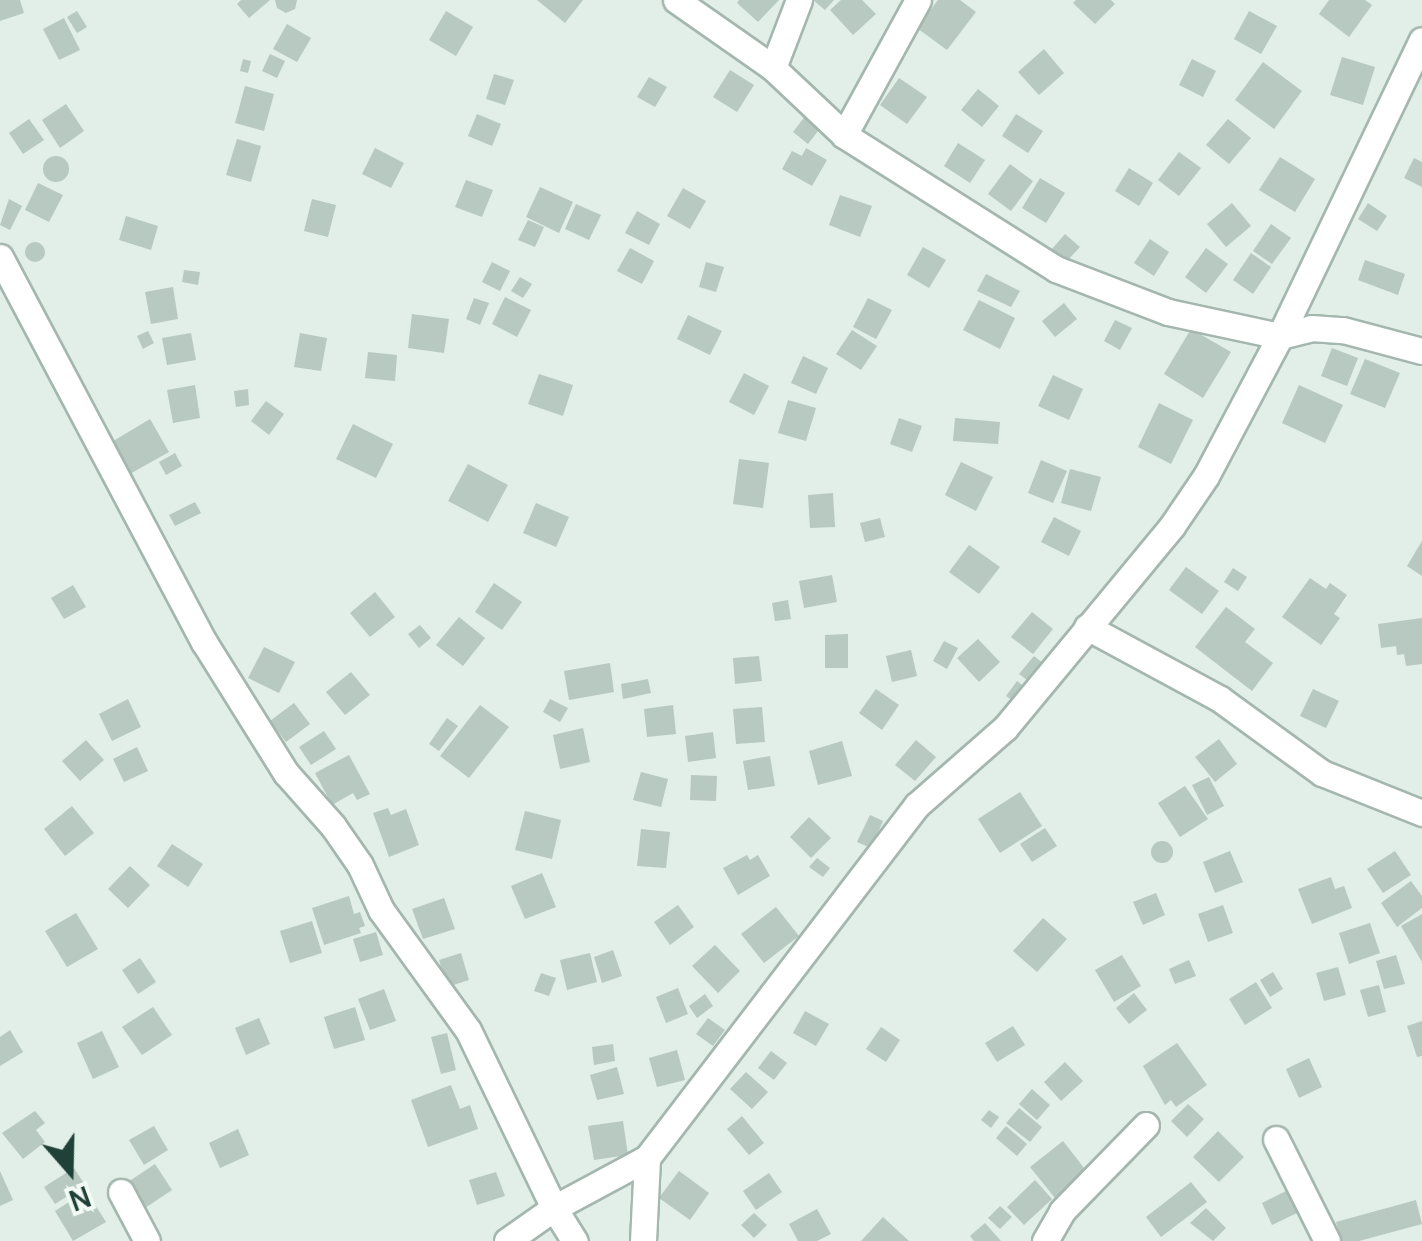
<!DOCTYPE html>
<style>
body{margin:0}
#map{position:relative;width:1422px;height:1241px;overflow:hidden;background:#e2eee8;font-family:Manrope,sans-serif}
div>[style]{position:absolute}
.building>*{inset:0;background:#b7c9c1}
.round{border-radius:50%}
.roads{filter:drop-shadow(2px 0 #a4b7af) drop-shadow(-2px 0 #a4b7af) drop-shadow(0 2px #a4b7af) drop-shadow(0 -2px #a4b7af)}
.street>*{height:25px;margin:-12.5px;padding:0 12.5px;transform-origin:12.5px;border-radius:12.5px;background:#fff}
span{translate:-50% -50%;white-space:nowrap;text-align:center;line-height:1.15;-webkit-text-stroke:8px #f3faf6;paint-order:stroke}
.north{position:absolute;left:20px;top:1121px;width:100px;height:100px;-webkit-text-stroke:8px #f3faf6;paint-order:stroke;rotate:160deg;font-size:28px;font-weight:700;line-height:40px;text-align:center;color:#204137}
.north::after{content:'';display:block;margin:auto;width:35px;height:45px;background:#204137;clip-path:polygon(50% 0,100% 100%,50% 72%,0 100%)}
</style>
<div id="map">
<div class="building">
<div style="clip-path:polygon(0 0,20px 0,24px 13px,0 21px)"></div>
<div style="clip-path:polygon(241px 0,270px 0,249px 18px,237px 4px)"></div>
<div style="clip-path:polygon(275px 0,297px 0,295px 9px,286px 13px,277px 8px)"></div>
<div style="clip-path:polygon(537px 0,583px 0,565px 23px)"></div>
<div style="clip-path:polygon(739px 0,779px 0,758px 22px,737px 3px)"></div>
<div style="clip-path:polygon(813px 0,834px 0,825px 10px)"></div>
<div style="clip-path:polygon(841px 0,862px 0,876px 14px,853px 35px,830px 10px)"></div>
<div style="clip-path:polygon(938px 0,960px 0,976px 12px,947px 50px,917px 28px)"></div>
<div style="clip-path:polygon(1076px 0,1111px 0,1115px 4px,1095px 24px,1073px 3px)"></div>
<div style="clip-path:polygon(1329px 0,1365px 0,1372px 5px,1349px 37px,1319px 14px)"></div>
<div style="clip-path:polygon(77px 11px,87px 27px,77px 33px,67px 17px)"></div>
<div style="clip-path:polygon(446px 11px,473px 27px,456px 56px,429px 40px)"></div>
<div style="clip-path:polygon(1249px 11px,1277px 26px,1261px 54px,1234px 39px)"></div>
<div style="clip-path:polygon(64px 18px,80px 50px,59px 60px,43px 29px)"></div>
<div style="clip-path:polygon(287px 24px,311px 38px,297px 62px,273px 49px)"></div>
<div style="clip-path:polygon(1044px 49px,1064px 73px,1039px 95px,1018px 72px)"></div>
<div style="clip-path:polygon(270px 54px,285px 61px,277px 78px,262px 71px)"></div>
<div style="clip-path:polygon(1342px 57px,1375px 67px,1363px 105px,1330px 95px)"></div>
<div style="clip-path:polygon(243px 59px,251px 61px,248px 73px,240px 71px)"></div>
<div style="clip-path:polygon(1192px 59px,1216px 71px,1203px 97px,1179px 85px)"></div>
<div style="clip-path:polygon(1263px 62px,1302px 91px,1274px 129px,1235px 100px)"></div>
<div style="clip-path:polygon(730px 70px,754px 85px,737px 112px,713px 97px)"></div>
<div style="clip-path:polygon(494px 74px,514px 80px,505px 105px,486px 99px)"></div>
<div style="clip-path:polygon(649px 77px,667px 87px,655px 107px,637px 97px)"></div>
<div style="clip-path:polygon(899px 78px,927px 97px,907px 124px,880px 105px)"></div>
<div style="clip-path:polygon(245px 86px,274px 94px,264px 131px,235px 123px)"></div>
<div style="clip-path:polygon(978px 89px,999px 106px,982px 127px,961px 110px)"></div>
<div style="clip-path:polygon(66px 104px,84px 131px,60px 148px,42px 120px)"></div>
<div style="clip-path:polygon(477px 114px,501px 124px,492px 146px,468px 136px)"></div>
<div style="clip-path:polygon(1016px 114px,1043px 131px,1028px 153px,1002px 136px)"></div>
<div style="clip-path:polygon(806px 115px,821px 127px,808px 144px,793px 132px)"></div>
<div style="clip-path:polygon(29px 119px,44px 140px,23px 154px,9px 133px)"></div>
<div style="clip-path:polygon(1228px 119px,1251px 138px,1229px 164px,1206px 145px)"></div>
<div style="clip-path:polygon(237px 139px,261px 146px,251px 182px,226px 175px)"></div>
<div style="clip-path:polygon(958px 143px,985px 160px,970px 183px,944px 166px)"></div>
<div style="clip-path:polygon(375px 148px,404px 163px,391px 188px,362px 174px)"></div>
<div style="clip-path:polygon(806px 148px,827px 160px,812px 186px,782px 169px,792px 151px,802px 156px)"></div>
<div style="clip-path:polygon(1179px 152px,1201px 168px,1179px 196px,1158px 180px)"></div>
<div class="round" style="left:43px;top:156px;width:26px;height:26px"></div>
<div style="clip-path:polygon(1280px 157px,1315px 179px,1295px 212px,1259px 190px)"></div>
<div style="clip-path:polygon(1414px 158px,1422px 162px,1422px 187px,1404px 178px)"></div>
<div style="clip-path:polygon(1010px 164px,1033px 181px,1011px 211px,988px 194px)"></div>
<div style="clip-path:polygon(1129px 168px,1153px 183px,1139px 206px,1115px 191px)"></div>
<div style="clip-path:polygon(1040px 178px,1065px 193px,1046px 223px,1022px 208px)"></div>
<div style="clip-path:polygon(466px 180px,493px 190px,482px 217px,455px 207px)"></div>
<div style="clip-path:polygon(38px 183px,63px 195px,49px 222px,25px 210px)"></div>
<div style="clip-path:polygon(540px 187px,573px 202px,559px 233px,526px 217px)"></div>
<div style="clip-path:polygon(683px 188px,706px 201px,690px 229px,667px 216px)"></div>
<div style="clip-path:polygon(840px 195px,872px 206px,860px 237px,829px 225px)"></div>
<div style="clip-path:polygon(9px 199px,22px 206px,10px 230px,0 225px)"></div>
<div style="clip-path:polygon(312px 199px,336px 205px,328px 237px,304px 231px)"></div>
<div style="clip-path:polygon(1232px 203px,1251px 226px,1226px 247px,1207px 224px)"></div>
<div style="clip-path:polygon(1368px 203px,1387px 216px,1377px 231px,1358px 219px)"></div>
<div style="clip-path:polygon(576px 204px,601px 215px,589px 240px,565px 229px)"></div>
<div style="clip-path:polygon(637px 211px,660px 224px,649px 245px,625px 233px)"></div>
<div style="clip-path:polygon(126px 216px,158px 226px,151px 250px,119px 240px)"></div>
<div style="clip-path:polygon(528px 220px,544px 227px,535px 247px,518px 240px)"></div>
<div style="clip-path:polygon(1271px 224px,1291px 238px,1272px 264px,1253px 251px)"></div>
<div style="clip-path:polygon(1065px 234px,1080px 247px,1066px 262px,1052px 249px)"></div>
<div style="clip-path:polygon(1150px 239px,1169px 252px,1154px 276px,1134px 263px)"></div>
<div class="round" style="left:25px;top:242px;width:20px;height:20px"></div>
<div style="clip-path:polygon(923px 247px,946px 260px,929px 288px,907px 275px)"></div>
<div style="clip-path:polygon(630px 248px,654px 261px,642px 284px,617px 271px)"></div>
<div style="clip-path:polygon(1206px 248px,1228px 264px,1206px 293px,1185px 277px)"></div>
<div style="clip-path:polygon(1251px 253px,1271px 267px,1253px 294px,1233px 280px)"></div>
<div style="clip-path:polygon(1365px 260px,1405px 274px,1398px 295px,1358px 280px)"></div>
<div style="clip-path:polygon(492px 262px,510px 271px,500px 291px,482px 282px)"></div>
<div style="clip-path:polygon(706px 262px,724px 267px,716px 292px,699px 287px)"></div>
<div style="clip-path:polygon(184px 270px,200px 272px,198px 285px,182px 282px)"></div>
<div style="clip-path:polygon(986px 274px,1020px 291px,1011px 307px,977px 291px)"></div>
<div style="clip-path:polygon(520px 277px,532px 284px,523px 298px,511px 291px)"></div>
<div style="clip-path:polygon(173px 287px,178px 319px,151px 324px,145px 292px)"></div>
<div style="clip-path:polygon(505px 297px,531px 310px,517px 337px,492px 324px)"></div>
<div style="clip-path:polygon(474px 298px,489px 303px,480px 325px,466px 319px)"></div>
<div style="clip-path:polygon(868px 298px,892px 310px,876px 339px,853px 327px)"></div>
<div style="clip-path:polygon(979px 300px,1015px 318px,1000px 349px,963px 330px)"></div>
<div style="clip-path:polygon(1064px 303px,1077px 319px,1055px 337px,1042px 321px)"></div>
<div style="clip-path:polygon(412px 314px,449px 319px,444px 353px,408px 348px)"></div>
<div style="clip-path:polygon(688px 315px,722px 331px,710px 355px,677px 339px)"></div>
<div style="clip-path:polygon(1115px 320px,1132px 328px,1120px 350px,1104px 341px)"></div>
<div style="clip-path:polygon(1191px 329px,1231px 352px,1203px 398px,1164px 374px)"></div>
<div style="clip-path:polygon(852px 330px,877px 346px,861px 370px,836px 354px)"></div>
<div style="clip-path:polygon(148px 331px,154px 343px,143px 349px,137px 336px)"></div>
<div style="clip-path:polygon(191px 333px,196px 360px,167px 365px,162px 338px)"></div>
<div style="clip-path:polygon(300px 333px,327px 338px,321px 371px,294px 367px)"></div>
<div style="clip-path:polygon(1332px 348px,1358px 358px,1347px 386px,1321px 376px)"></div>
<div style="clip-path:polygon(368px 352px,397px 355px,395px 381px,365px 378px)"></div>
<div style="clip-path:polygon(803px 356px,828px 368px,816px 394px,791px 383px)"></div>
<div style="clip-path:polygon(1365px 359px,1400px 373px,1385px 408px,1350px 394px)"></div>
<div style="clip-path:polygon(744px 373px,769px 386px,754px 415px,729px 402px)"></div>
<div style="clip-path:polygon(539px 374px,573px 385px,563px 416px,528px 404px)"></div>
<div style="clip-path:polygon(1053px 375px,1083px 389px,1069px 420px,1038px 406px)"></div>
<div style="clip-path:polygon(195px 385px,200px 418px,173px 423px,167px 390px)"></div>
<div style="clip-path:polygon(1299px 385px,1343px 405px,1325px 443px,1282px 423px)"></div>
<div style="clip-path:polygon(248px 389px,249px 405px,236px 407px,234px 391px)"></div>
<div style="clip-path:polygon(788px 400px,816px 408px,806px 441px,778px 433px)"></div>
<div style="clip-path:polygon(266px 401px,284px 414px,269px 435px,251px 421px)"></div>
<div style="clip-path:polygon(1159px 403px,1193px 420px,1171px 464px,1138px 447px)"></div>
<div style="clip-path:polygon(899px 418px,922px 426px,912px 452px,890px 444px)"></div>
<div style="clip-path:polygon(955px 418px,1000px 422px,998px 444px,953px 441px)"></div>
<div style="clip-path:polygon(150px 419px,169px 452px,128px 475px,110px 443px)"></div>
<div style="clip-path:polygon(353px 424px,393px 444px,376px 478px,336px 459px)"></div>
<div style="clip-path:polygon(175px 453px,182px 466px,166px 475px,159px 462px)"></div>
<div style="clip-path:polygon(739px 459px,769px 463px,763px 508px,733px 504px)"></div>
<div style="clip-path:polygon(1041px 460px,1067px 471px,1053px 503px,1028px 493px)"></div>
<div style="clip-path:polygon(961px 462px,993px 477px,976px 511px,945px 495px)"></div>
<div style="clip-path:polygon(468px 464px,508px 485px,488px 522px,448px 501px)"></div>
<div style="clip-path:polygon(1070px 469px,1101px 477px,1091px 511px,1061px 503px)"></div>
<div style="clip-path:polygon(833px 493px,835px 527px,810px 528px,808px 495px)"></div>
<div style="clip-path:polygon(195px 502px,201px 513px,175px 526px,169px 515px)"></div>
<div style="clip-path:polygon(536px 503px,569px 517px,556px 547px,523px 533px)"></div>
<div style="clip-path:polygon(1054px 517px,1081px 531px,1069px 556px,1041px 542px)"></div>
<div style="clip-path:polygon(880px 518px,885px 537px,865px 542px,860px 523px)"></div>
<div style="clip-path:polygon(1422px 541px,1422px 576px,1407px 566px)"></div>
<div style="clip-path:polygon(969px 545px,1000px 567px,979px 594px,949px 572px)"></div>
<div style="clip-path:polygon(1186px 567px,1219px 591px,1202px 614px,1169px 590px)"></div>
<div style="clip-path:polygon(1233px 568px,1247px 577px,1238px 591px,1224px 582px)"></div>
<div style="clip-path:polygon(832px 575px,837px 602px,804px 608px,799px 581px)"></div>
<div style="clip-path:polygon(1310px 578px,1326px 589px,1330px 583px,1347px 595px,1334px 614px,1340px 618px,1321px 645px,1282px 617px)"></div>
<div style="clip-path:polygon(494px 583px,522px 602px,502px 630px,475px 612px)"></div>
<div style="clip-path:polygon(73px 585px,86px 607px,64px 619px,51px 598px)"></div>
<div style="clip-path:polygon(375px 592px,395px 617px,370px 637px,350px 613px)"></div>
<div style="clip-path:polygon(788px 600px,791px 619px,775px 621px,772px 603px)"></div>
<div style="clip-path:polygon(1226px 607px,1255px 629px,1245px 642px,1273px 663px,1252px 691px,1195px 647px)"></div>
<div style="clip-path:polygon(1032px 612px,1053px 629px,1033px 654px,1011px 637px)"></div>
<div style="clip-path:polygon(459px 617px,485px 638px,463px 666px,436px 645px)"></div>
<div style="clip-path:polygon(1422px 618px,1422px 664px,1406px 666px,1404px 654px,1397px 655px,1396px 646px,1381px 648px,1378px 624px)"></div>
<div style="clip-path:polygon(420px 625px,431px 638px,419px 648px,408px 634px)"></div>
<div style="clip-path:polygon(848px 634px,848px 668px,825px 668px,825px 635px)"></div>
<div style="clip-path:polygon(978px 639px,1000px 662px,979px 682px,957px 658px)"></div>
<div style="clip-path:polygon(944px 641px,958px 648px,947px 669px,933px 661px)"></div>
<div style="clip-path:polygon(264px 647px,295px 662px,279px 693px,248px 678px)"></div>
<div style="clip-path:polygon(911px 650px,917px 676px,892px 682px,886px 656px)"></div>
<div style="clip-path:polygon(759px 656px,762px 681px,735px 684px,733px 658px)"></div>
<div style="clip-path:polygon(1034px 656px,1049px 668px,1035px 686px,1019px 674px)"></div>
<div style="clip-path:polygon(610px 663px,614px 692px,569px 700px,564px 671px)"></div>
<div style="clip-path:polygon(351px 672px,370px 695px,345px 715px,326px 692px)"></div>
<div style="clip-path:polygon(648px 679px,651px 693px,623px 699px,621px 684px)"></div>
<div style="clip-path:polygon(1017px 681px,1030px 691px,1019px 705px,1006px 696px)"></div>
<div style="clip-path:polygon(876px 689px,899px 705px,882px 730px,859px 713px)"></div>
<div style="clip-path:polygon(1313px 689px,1339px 701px,1326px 728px,1300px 716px)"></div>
<div style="clip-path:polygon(128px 699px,141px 727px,112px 741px,99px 714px)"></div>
<div style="clip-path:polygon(550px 699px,568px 708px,560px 722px,543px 712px)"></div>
<div style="clip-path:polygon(294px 703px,310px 724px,286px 742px,270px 721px)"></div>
<div style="clip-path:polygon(480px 705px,509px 727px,469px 778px,440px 756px)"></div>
<div style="clip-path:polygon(673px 705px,676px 734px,647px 737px,644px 709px)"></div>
<div style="clip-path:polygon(762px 707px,765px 742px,736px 744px,733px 709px)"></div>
<div style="clip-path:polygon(447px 718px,458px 726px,439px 751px,429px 744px)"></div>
<div style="clip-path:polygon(583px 728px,590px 762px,560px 769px,553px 735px)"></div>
<div style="clip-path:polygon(324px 731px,336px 749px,311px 765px,299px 747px)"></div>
<div style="clip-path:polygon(713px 732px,716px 758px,688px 762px,685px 736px)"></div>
<div style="clip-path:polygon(1219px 739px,1237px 764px,1215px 782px,1195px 757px)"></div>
<div style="clip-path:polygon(86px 740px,104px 760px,80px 781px,62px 761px)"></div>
<div style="clip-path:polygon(916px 740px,936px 757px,915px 781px,895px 765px)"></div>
<div style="clip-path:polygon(842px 741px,852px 776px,818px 785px,809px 751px)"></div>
<div style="clip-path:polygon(137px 747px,148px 771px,124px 782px,113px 759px)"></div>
<div style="clip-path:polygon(349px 755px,370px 794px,357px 800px,353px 793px,332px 805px,315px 773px)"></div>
<div style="clip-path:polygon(770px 756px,775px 786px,748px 790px,743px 761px)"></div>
<div style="clip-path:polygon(641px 772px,668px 779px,661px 807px,633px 800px)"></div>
<div style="clip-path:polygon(691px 775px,717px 776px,716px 801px,690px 800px)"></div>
<div style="clip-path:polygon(1209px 777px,1224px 806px,1207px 815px,1192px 785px)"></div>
<div style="clip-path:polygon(1185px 786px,1208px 819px,1180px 837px,1158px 803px)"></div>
<div style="clip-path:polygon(1020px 792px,1042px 826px,1000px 853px,978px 819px)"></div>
<div style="clip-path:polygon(72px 806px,94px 833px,65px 856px,44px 829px)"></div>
<div style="clip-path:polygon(388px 808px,391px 815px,406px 809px,419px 845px,389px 857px,373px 813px)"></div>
<div style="clip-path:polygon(525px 811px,561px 820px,552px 859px,515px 850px)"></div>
<div style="clip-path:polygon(870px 815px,883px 821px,871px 848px,857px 842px)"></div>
<div style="clip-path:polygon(809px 817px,831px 838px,811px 858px,790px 837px)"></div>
<div style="clip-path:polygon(1045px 828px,1057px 846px,1032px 862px,1020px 844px)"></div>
<div style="clip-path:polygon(641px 829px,670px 832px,666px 868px,637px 866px)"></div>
<div class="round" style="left:1151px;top:841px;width:22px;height:22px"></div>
<div style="clip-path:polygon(172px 844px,203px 864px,188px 887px,157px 866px)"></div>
<div style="clip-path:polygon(1230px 851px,1243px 882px,1215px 893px,1203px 862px)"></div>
<div style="clip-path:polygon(1395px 851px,1411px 875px,1383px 893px,1367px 869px)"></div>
<div style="clip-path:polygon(747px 855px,750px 860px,758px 855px,770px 876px,738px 895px,723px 868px)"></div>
<div style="clip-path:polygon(817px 858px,830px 868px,823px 877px,809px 867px)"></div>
<div style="clip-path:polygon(130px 866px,150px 885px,128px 908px,108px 889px)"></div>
<div style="clip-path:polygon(542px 873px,556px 907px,525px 919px,511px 886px)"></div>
<div style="clip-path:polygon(1331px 877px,1335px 889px,1344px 886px,1352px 908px,1312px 924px,1298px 889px)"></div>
<div style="clip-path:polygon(1411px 881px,1422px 896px,1422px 908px,1397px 927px,1381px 903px)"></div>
<div style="clip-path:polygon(1156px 893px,1165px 915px,1143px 925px,1133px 902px)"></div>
<div style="clip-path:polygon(349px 896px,354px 914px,360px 912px,365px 926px,359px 928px,361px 933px,324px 945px,312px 908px)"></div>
<div style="clip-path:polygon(444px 898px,455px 929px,423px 939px,412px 909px)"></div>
<div style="clip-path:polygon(678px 905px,694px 927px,670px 945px,654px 922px)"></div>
<div style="clip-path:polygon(1223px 905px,1233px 933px,1208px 942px,1198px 914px)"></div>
<div style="clip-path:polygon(776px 907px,799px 936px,764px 963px,741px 934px)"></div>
<div style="clip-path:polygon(76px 913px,98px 949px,67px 967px,45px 931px)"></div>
<div style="clip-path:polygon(1422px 914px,1422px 962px,1401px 926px)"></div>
<div style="clip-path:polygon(1043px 918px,1067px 939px,1037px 972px,1013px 951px)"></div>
<div style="clip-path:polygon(312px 921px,322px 953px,290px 963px,280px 931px)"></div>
<div style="clip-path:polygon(1370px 923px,1380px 953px,1349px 964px,1339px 933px)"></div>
<div style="clip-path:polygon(376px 932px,383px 955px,360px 962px,353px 939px)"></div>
<div style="clip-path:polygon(715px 945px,740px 971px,718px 993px,692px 966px)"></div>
<div style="clip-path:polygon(613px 950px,622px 976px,602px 983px,594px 957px)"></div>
<div style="clip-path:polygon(461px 953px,469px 980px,447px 987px,439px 960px)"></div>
<div style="clip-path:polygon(590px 953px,597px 982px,567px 990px,560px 960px)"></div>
<div style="clip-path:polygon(1122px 955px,1141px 986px,1114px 1002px,1095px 970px)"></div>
<div style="clip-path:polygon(1396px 955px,1405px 984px,1384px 989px,1376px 961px)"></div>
<div style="clip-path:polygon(140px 958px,156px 982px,138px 994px,122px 970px)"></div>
<div style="clip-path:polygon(1189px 960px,1196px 976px,1175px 984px,1169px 969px)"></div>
<div style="clip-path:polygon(1338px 967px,1346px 995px,1324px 1001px,1316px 973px)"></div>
<div style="clip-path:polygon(1273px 972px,1283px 989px,1270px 997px,1260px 980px)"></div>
<div style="clip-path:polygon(541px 973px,556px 978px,549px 996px,534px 991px)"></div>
<div style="clip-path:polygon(1256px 982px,1272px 1008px,1245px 1025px,1229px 999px)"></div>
<div style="clip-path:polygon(1379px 985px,1386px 1012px,1368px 1017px,1360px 990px)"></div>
<div style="clip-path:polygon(678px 988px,688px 1014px,666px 1023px,656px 997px)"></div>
<div style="clip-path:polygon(384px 989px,396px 1021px,370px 1030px,358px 999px)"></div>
<div style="clip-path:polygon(1134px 993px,1147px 1010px,1129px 1024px,1116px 1008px)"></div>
<div style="clip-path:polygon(705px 994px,713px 1006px,697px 1018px,689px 1006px)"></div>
<div style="clip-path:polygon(153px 1007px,172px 1035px,142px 1055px,122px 1027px)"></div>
<div style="clip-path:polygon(355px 1007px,365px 1040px,334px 1049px,324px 1017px)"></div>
<div style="clip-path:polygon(805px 1011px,829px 1024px,816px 1046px,793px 1033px)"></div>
<div style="clip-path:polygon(259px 1018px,270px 1044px,246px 1055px,235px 1028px)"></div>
<div style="clip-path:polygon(708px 1018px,725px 1030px,713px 1046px,696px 1034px)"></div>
<div style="clip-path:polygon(1422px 1021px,1422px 1056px,1417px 1057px,1407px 1026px)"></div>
<div style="clip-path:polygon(1013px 1026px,1025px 1045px,997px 1062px,985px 1043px)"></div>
<div style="clip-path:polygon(881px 1027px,900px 1040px,886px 1062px,866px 1049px)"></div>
<div style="clip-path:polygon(10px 1030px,23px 1052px,0 1066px,0 1037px)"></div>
<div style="clip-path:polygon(102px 1031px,119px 1067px,93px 1079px,77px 1043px)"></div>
<div style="clip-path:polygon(447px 1033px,456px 1070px,441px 1074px,431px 1037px)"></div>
<div style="clip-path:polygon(1177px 1043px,1207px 1085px,1176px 1107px,1171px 1100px,1165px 1105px,1143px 1066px)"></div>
<div style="clip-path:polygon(613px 1044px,615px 1061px,594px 1065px,592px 1047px)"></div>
<div style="clip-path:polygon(677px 1050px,685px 1080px,657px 1087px,649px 1058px)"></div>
<div style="clip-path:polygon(771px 1051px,787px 1063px,774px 1080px,758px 1068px)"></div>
<div style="clip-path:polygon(1309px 1058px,1322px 1087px,1299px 1098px,1286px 1069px)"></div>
<div style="clip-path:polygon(1065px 1062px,1083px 1081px,1061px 1101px,1044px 1082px)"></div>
<div style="clip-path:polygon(617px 1067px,624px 1094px,597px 1100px,590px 1075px)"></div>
<div style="clip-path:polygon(746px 1072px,768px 1092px,752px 1109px,730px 1089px)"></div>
<div style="clip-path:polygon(451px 1085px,460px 1109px,470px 1105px,478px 1129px,428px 1147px,411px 1100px)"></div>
<div style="clip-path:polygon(1032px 1089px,1050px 1105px,1037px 1120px,1019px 1104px)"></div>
<div style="clip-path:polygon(1188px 1104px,1204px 1119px,1187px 1137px,1171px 1121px)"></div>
<div style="clip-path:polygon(1019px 1108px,1042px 1127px,1030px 1142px,1006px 1123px)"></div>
<div style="clip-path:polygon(989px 1110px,999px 1117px,991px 1128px,981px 1120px)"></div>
<div style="clip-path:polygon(35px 1111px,45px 1123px,36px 1130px,45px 1142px,23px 1159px,2px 1133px)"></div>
<div style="clip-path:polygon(742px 1116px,764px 1143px,749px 1155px,727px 1129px)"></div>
<div style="clip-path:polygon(623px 1121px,628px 1155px,594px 1160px,588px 1126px)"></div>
<div style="clip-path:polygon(154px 1126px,168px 1150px,144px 1165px,129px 1140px)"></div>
<div style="clip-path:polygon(1006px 1126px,1027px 1144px,1017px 1156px,996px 1138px)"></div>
<div style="clip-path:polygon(238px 1129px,249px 1155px,220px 1168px,209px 1143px)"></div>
<div style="clip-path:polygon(1218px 1131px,1244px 1157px,1219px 1182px,1193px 1157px)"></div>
<div style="clip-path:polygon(1063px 1141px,1088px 1173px,1055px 1198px,1030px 1167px)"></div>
<div style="clip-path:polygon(155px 1164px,172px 1190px,142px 1210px,125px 1184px)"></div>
<div style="clip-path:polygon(74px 1168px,85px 1185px,55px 1204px,44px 1187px)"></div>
<div style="clip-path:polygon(0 1171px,13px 1200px,0 1206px)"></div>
<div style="clip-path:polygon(679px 1171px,709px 1193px,690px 1220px,659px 1198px)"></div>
<div style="clip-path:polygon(496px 1172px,505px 1196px,477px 1205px,469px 1180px)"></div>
<div style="clip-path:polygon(769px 1173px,782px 1192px,756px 1210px,743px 1191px)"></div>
<div style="clip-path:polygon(1035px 1180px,1052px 1199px,1024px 1225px,1007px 1207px)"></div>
<div style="clip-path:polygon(1191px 1182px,1207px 1202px,1161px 1237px,1146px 1217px)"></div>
<div style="clip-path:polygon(86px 1191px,106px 1222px,73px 1241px,55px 1211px)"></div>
<div style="clip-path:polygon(1286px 1191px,1297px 1213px,1272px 1225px,1262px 1203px)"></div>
<div style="clip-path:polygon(1416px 1200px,1422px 1224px,1359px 1241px,1341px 1241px,1336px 1222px)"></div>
<div style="clip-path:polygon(1000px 1206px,1012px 1217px,1000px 1229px,988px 1218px)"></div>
<div style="clip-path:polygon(1206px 1208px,1226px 1228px,1213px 1241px,1190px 1223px)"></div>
<div style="clip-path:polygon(817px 1209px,831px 1234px,817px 1241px,798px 1241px,789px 1224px)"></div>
<div style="clip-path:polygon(754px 1213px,767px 1225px,754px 1238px,741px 1225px)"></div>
<div style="clip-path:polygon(883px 1217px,909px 1241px,861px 1241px)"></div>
<div style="clip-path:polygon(985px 1223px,1001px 1241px,974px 1241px,970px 1236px)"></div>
</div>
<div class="roads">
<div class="street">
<div style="left:676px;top:0;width:118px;rotate:35deg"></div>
<div style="left:773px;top:68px;width:98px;rotate:43.3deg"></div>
<div style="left:844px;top:135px;width:251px;rotate:32.3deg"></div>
<div style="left:1056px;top:269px;width:120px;rotate:21deg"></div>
<div style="left:1168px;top:312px;width:115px;rotate:12.1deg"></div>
<div style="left:1280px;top:336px;width:32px;rotate:-14deg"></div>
<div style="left:1311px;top:328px;width:32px;rotate:4deg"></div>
<div style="left:1343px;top:330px;width:82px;rotate:14.9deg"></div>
<div style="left:773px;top:68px;width:73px;rotate:-69.1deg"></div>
<div style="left:844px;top:135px;width:154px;rotate:-61.3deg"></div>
<div style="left:0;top:257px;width:436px;rotate:62.1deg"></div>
<div style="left:204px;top:642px;width:155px;rotate:58deg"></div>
<div style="left:286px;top:773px;width:71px;rotate:48.4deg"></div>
<div style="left:333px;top:826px;width:47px;rotate:55.3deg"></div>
<div style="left:360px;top:865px;width:50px;rotate:65deg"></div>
<div style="left:381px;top:910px;width:148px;rotate:54.1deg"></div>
<div style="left:468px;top:1030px;width:198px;rotate:64.2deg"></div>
<div style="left:554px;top:1208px;width:39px;rotate:58deg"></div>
<div style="left:1087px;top:627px;width:151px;rotate:28.4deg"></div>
<div style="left:1220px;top:699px;width:126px;rotate:36deg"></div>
<div style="left:1322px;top:773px;width:108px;rotate:21.8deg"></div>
<div style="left:1276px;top:1139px;width:114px;rotate:63.4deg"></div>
<div style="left:121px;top:1192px;width:55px;rotate:62deg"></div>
<div style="left:507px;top:1241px;width:57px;rotate:-35.1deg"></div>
<div style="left:554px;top:1208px;width:106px;rotate:-28.3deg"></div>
<div style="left:647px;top:1158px;width:444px;rotate:-52.6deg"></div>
<div style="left:917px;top:805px;width:117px;rotate:-41.2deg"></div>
<div style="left:1005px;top:728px;width:262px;rotate:-50.4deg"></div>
<div style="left:1172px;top:526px;width:60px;rotate:-55.8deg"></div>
<div style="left:1206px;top:476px;width:158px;rotate:-62.1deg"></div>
<div style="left:1280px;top:336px;width:328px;rotate:-64.4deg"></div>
<div style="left:643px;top:1241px;width:83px;rotate:-87.2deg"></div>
<div style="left:1045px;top:1241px;width:34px;rotate:-60deg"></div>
<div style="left:1062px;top:1211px;width:120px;rotate:-45.7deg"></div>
</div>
</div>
<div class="north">N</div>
</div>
